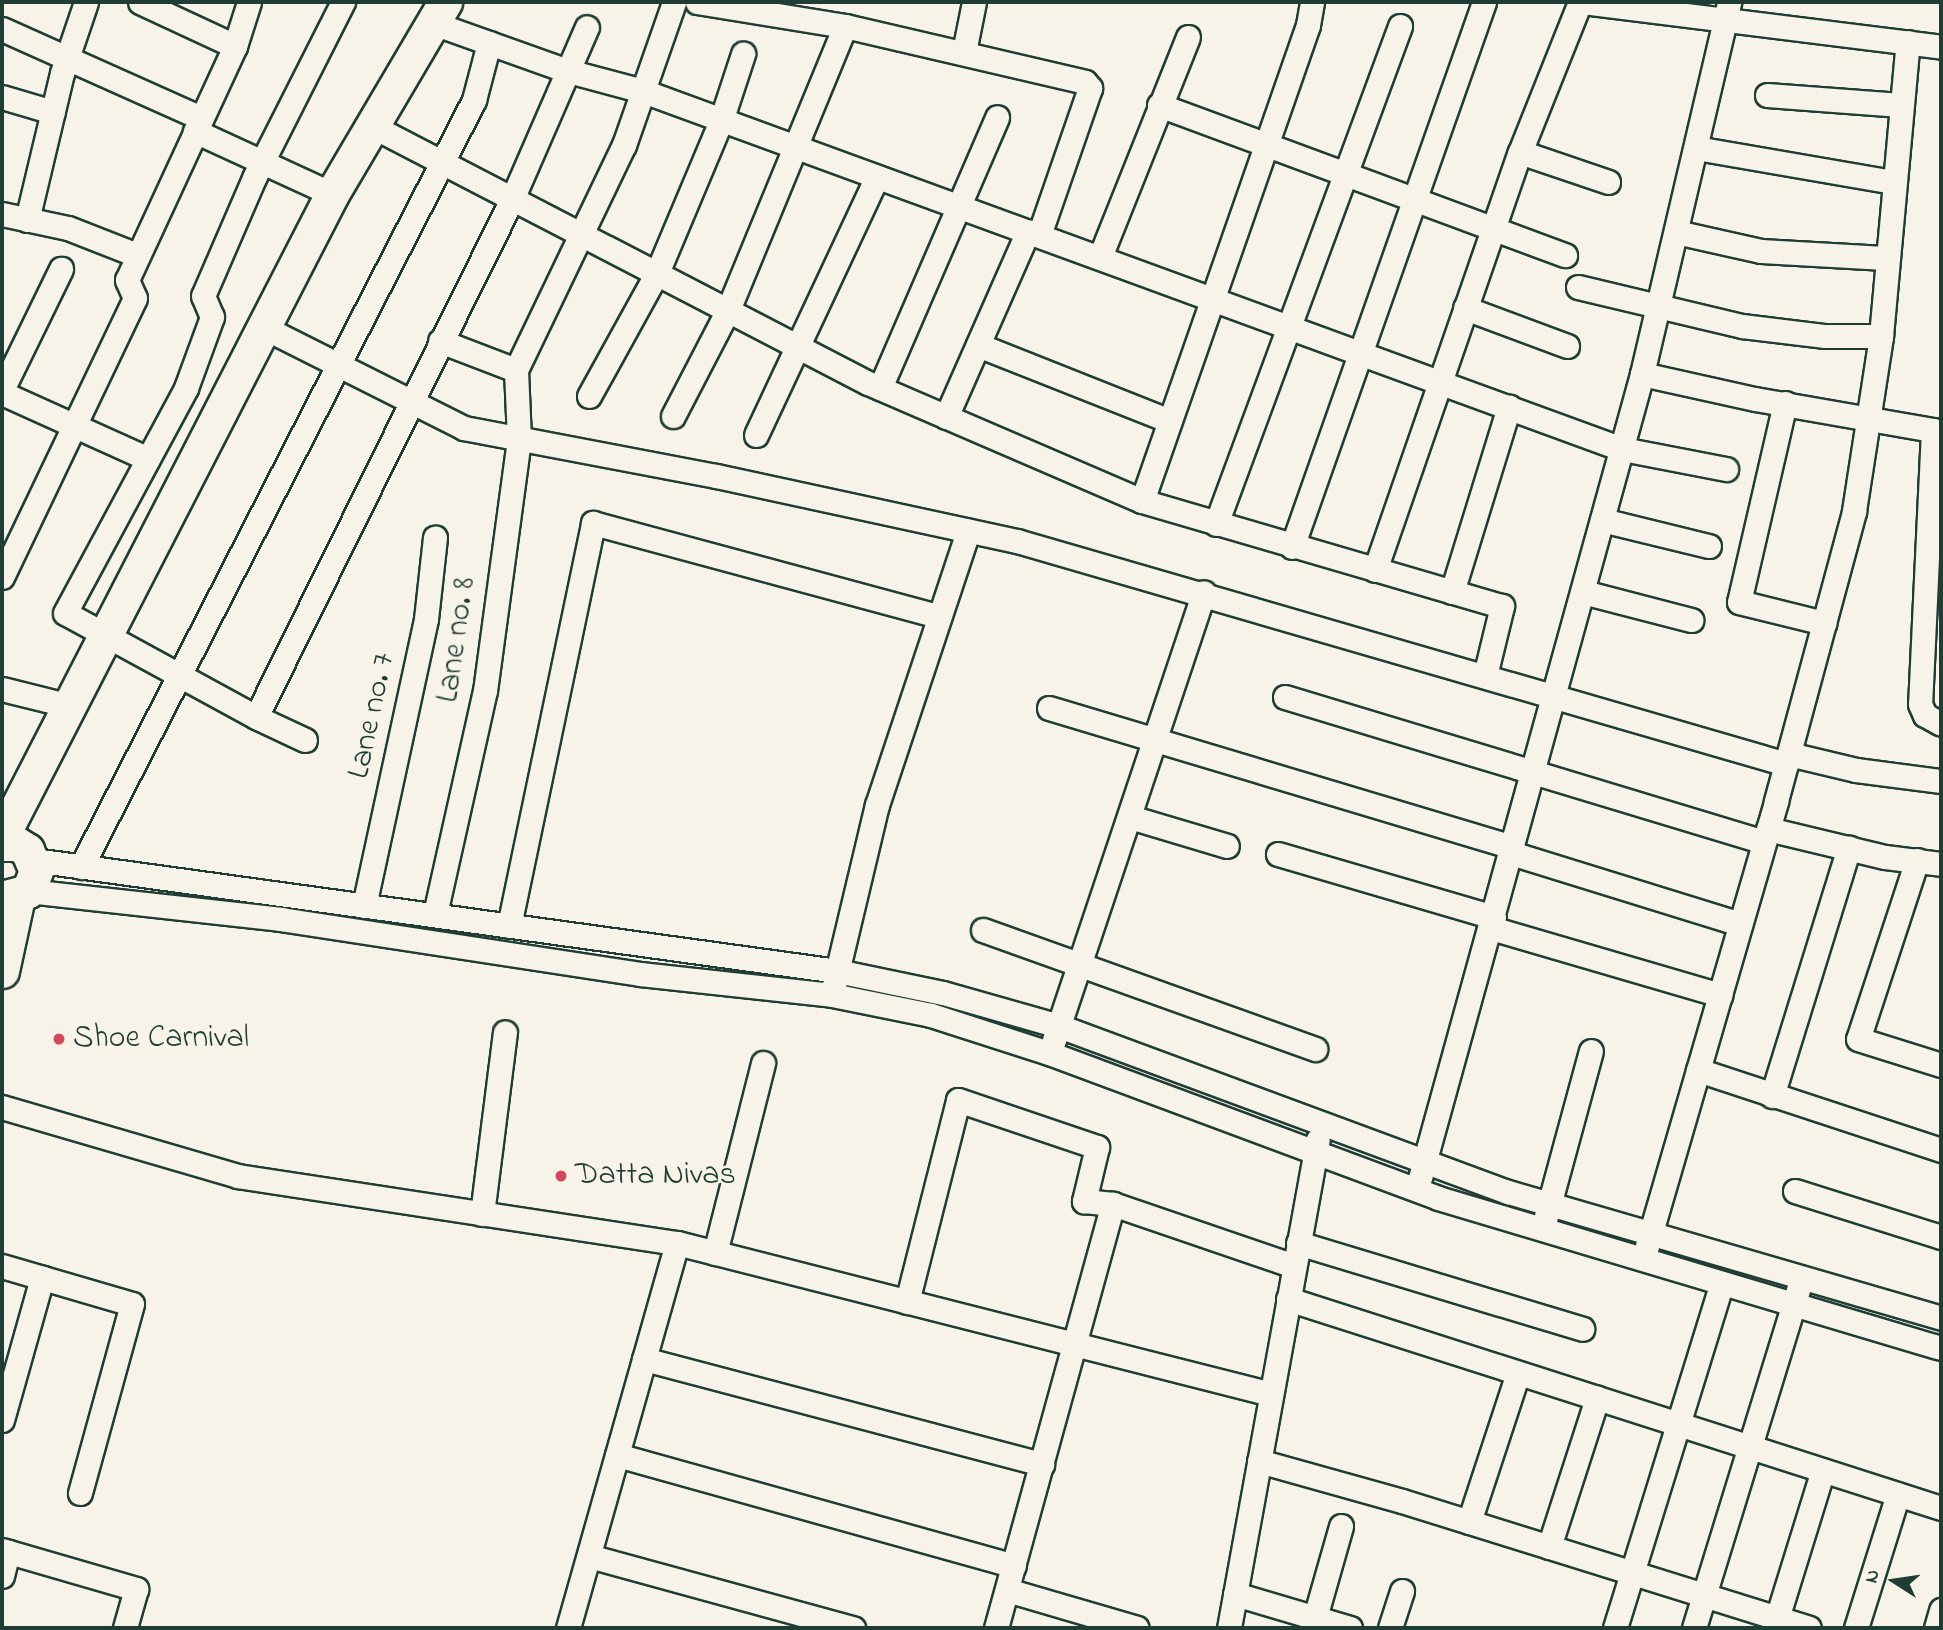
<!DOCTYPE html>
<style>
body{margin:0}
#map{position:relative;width:1943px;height:1630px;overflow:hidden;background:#f7f3e8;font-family:"Indie Flower",sans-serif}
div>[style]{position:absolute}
.roads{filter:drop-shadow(2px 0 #1f3d34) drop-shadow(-2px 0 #1f3d34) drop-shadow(0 2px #1f3d34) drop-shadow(0 -2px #1f3d34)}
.street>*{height:23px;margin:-11.5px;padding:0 11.5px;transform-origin:11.5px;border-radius:11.5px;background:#f7f3e8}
.secondary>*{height:33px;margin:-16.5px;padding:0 16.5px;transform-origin:16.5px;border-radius:16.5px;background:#f7f3e8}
.dots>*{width:19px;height:19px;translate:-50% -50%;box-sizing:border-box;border:4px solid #f7f3e8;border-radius:50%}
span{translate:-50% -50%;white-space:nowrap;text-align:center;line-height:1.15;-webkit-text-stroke:5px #f7f3e8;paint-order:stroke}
.street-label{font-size:32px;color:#1f3d34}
.poi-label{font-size:32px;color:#1f3d34}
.left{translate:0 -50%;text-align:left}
.frame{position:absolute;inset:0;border:4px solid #1f3d34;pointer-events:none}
.north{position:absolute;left:1859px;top:1546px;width:70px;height:70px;-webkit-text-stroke:5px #f7f3e8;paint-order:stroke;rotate:282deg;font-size:19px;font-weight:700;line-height:28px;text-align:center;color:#1f3d34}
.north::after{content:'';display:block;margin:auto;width:24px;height:32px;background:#1f3d34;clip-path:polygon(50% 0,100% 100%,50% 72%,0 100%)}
</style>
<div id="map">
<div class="roads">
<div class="street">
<div style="left:140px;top:2px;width:105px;rotate:24.9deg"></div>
<div style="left:697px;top:2px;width:150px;rotate:9.2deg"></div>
<div style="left:845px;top:26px;width:246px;rotate:13.1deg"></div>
<div style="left:1085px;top:82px;width:8px;rotate:50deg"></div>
<div style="left:1090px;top:88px;width:156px;rotate:109.1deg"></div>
<div style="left:1582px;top:2px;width:362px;rotate:7.1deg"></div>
<div style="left:433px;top:23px;width:143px;rotate:19.6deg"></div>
<div style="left:568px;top:71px;width:78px;rotate:14.9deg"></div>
<div style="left:643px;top:91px;width:1042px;rotate:20.09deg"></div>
<div style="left:1622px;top:449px;width:106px;rotate:10.9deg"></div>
<div style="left:2px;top:29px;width:218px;rotate:24.1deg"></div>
<div style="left:964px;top:52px;width:51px;rotate:-78.7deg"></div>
<div style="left:1767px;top:95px;width:134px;rotate:4.3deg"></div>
<div style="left:2px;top:97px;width:53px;rotate:16.4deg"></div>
<div style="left:1159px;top:105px;width:433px;rotate:20.3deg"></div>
<div style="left:372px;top:126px;width:559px;rotate:27.39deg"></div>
<div style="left:868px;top:383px;width:298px;rotate:23.3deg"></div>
<div style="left:1142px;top:501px;width:375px;rotate:16.3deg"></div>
<div style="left:1502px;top:606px;width:72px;rotate:103.7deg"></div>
<div style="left:195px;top:131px;width:151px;rotate:24.7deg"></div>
<div style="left:1696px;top:148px;width:200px;rotate:9.8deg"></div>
<div style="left:1520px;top:152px;width:93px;rotate:18.8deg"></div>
<div style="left:2px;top:214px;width:67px;rotate:12deg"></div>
<div style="left:68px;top:228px;width:74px;rotate:21.4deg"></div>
<div style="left:27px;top:220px;width:151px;rotate:-76.6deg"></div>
<div style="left:62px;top:73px;width:75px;rotate:-71.3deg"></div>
<div style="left:1676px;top:232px;width:87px;rotate:12.6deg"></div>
<div style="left:1761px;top:251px;width:124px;rotate:3.2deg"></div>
<div style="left:1100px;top:257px;width:237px;rotate:-68.2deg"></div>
<div style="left:1578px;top:287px;width:169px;rotate:13.4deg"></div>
<div style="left:1742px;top:326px;width:84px;rotate:6.9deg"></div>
<div style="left:1825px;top:336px;width:56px"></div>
<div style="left:1465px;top:308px;width:109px;rotate:20.4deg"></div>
<div style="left:263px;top:327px;width:225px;rotate:26.7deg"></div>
<div style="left:464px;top:428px;width:257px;rotate:10.8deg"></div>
<div style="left:716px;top:476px;width:308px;rotate:12.2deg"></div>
<div style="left:1017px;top:541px;width:801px;rotate:16.17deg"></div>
<div style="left:440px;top:341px;width:81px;rotate:20.9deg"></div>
<div style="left:978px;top:345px;width:206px;rotate:21.6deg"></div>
<div style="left:1642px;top:374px;width:116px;rotate:12.5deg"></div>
<div style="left:1755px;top:399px;width:181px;rotate:9.9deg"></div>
<div style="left:1933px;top:430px;width:274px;rotate:92.7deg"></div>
<div style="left:1920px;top:704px;width:12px;rotate:66deg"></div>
<div style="left:1925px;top:715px;width:18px;rotate:29deg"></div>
<div style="left:880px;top:388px;width:295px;rotate:-66.6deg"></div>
<div style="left:2px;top:390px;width:135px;rotate:-64deg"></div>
<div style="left:2px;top:393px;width:160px;rotate:24.3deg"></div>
<div style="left:589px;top:396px;width:141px;rotate:-61.1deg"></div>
<div style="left:657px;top:273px;width:165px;rotate:-67.2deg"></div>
<div style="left:721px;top:121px;width:71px;rotate:-71.8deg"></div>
<div style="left:1785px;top:403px;width:204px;rotate:103deg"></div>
<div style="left:1739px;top:602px;width:88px;rotate:13.9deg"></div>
<div style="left:673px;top:416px;width:119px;rotate:-62.6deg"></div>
<div style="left:728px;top:310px;width:307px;rotate:-67.6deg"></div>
<div style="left:946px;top:417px;width:203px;rotate:-66.2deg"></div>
<div style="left:756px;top:435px;width:285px;rotate:-64.9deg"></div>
<div style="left:1142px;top:501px;width:504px;rotate:-70.77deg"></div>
<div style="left:1308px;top:25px;width:23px;rotate:-80deg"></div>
<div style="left:1602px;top:520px;width:110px;rotate:13.7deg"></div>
<div style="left:1216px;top:524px;width:531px;rotate:-69.72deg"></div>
<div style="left:1292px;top:547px;width:578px;rotate:-70.59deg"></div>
<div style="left:1375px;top:570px;width:442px;rotate:-70.9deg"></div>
<div style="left:1520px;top:152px;width:162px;rotate:-68.2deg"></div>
<div style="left:2px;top:577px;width:309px;rotate:-64.5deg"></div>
<div style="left:135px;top:298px;width:20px;rotate:-114deg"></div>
<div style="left:127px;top:280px;width:258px;rotate:-65.2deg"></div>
<div style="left:235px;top:46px;width:46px;rotate:-72.3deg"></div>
<div style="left:1452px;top:592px;width:194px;rotate:-72.9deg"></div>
<div style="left:1583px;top:592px;width:112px;rotate:14.5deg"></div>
<div style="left:2px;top:689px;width:70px;rotate:14deg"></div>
<div style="left:1285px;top:697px;width:500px;rotate:16.84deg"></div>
<div style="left:1049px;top:708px;width:484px;rotate:16.7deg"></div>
<div style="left:256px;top:717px;width:217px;rotate:-151.4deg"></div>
<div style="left:65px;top:613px;width:255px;rotate:-61.7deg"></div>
<div style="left:186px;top:388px;width:76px;rotate:-69.9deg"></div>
<div style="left:212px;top:317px;width:23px;rotate:-113deg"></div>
<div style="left:203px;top:296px;width:131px;rotate:-66.6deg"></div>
<div style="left:255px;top:176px;width:195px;rotate:-63.2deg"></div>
<div style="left:305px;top:740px;width:54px;rotate:-154.9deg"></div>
<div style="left:256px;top:717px;width:580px;rotate:-63.7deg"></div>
<div style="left:513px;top:197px;width:185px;rotate:-66.5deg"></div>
<div style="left:1789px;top:754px;width:69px;rotate:13.4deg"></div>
<div style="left:1856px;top:770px;width:86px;rotate:7.4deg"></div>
<div style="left:1130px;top:817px;width:101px;rotate:16.6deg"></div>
<div style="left:1768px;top:829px;width:120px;rotate:13.5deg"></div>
<div style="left:1885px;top:857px;width:56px;rotate:7.1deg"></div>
<div style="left:1511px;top:853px;width:240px;rotate:17.2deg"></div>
<div style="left:1278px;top:854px;width:225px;rotate:16.3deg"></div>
<div style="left:34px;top:860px;width:811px;rotate:7.87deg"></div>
<div style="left:837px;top:971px;width:108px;rotate:11.7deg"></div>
<div style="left:943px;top:993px;width:121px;rotate:15.9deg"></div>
<div style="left:1059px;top:1026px;width:479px;rotate:20.3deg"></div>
<div style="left:1508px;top:1192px;width:451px;rotate:16.2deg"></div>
<div style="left:1917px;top:860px;width:188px;rotate:108.2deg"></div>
<div style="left:1858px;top:1039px;width:87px;rotate:17.4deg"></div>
<div style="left:81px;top:867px;width:862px;rotate:-62.87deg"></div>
<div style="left:474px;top:100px;width:59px;rotate:-75.3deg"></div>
<div style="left:28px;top:891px;width:255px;rotate:6.3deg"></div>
<div style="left:281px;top:919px;width:363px;rotate:8.7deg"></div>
<div style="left:640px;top:974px;width:193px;rotate:6.2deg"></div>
<div style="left:832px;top:995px;width:101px;rotate:11.4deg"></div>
<div style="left:931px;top:1015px;width:124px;rotate:17.9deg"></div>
<div style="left:1049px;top:1053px;width:415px;rotate:20.4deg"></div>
<div style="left:1438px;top:1198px;width:525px;rotate:16.61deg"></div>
<div style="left:364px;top:906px;width:294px;rotate:-77.8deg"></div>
<div style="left:426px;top:619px;width:82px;rotate:-83.7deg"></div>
<div style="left:435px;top:914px;width:229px;rotate:-77.4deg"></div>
<div style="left:485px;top:691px;width:254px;rotate:-82.3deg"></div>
<div style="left:519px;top:439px;width:69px;rotate:-92.5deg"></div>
<div style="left:516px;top:370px;width:250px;rotate:-64.4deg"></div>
<div style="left:624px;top:145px;width:151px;rotate:-70.7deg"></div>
<div style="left:509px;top:926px;width:412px;rotate:-78.2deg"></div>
<div style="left:593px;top:523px;width:356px;rotate:15.1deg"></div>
<div style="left:1491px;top:928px;width:239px;rotate:16.3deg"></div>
<div style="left:983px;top:930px;width:353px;rotate:19.7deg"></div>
<div style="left:834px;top:985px;width:185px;rotate:-76.6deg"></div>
<div style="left:877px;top:805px;width:289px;rotate:-71.6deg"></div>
<div style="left:1054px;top:1040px;width:472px;rotate:-71.5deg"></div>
<div style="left:1698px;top:1070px;width:256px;rotate:18.2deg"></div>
<div style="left:1772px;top:1096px;width:260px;rotate:-72.8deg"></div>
<div style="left:2px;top:1107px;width:246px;rotate:16.3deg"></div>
<div style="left:238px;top:1176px;width:444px;rotate:8.7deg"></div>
<div style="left:677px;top:1243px;width:613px;rotate:14.26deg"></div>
<div style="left:1420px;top:1178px;width:834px;rotate:-74.56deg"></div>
<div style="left:1642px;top:374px;width:382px;rotate:-76.8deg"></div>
<div style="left:1795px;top:1191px;width:153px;rotate:17.5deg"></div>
<div style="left:482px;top:1214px;width:183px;rotate:-82.8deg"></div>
<div style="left:1545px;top:1220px;width:175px;rotate:-74.8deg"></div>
<div style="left:1298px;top:1243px;width:297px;rotate:16.8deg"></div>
<div style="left:1647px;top:1246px;width:463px;rotate:-73.8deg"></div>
<div style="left:1776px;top:801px;width:300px;rotate:-74.9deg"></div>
<div style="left:1854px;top:511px;width:177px;rotate:-81.2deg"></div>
<div style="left:1881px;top:336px;width:295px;rotate:-84.8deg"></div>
<div style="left:715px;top:1253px;width:196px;rotate:-75.8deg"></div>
<div style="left:2px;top:1266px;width:135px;rotate:16.3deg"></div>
<div style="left:132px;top:1304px;width:196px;rotate:105.4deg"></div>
<div style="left:1288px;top:1299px;width:686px;rotate:17.75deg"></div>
<div style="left:907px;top:1302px;width:208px;rotate:-75.8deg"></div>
<div style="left:958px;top:1100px;width:147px;rotate:18.7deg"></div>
<div style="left:1097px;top:1147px;width:56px;rotate:103.5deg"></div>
<div style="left:1084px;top:1201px;width:29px;rotate:6deg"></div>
<div style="left:1113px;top:1204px;width:191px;rotate:18.9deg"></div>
<div style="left:644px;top:1359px;width:412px;rotate:14.8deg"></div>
<div style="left:2px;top:1420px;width:148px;rotate:-74.3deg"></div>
<div style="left:617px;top:1455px;width:412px;rotate:15.6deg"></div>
<div style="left:1259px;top:1461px;width:148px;rotate:15.6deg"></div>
<div style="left:1402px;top:1501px;width:426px;rotate:17.3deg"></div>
<div style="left:1469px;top:1522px;width:157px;rotate:-71.8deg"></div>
<div style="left:1549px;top:1547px;width:157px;rotate:-72.1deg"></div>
<div style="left:2px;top:1550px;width:140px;rotate:16.2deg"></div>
<div style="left:136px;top:1589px;width:41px;rotate:105.8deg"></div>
<div style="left:589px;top:1556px;width:274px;rotate:15.3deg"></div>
<div style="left:2px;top:1576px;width:25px;rotate:-76deg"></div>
<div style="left:1007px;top:1590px;width:135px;rotate:16.3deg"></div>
<div style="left:1235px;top:1594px;width:120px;rotate:16.5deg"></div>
<div style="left:568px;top:1628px;width:400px;rotate:-74.2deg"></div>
<div style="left:996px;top:1628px;width:440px;rotate:-74.6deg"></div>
<div style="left:1229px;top:1628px;width:496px;rotate:-79.7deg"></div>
<div style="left:1312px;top:1628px;width:106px;rotate:-74.1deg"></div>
<div style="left:1390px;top:1628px;width:39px;rotate:-72deg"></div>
<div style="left:1615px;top:1628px;width:361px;rotate:-72.8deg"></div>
<div style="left:1694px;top:1628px;width:354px;rotate:-72.9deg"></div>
<div style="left:1774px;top:1628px;width:165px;rotate:-72.8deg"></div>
<div style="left:1856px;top:1628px;width:140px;rotate:-72.6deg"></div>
<div style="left:1936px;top:1628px;width:19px;rotate:-74deg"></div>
</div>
<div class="secondary">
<div style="left:5px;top:843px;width:18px;rotate:-81deg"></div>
<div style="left:8px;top:825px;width:709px;rotate:-62.82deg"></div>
<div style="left:332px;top:194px;width:223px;rotate:-59.5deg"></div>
<div style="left:2px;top:844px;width:15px"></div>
<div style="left:17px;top:844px;width:12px;rotate:31deg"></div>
<div style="left:27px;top:850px;width:23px;rotate:67deg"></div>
<div style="left:36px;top:871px;width:22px;rotate:112deg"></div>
<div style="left:28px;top:891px;width:27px;rotate:165deg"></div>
<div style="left:2px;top:971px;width:76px;rotate:-77.8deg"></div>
</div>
</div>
<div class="dots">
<div style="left:59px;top:1039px;background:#d1495b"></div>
<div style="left:561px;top:1176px;background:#d1495b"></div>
</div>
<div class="street-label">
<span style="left:458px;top:640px;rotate:-82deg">Lane no. 8</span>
<span style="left:373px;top:716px;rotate:-78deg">Lane no. 7</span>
</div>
<div class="poi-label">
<span class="left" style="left:73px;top:1039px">Shoe Carnival</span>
<span class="left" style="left:575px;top:1176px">Datta Nivas</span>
</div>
<div class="frame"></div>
<div class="north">N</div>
</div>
